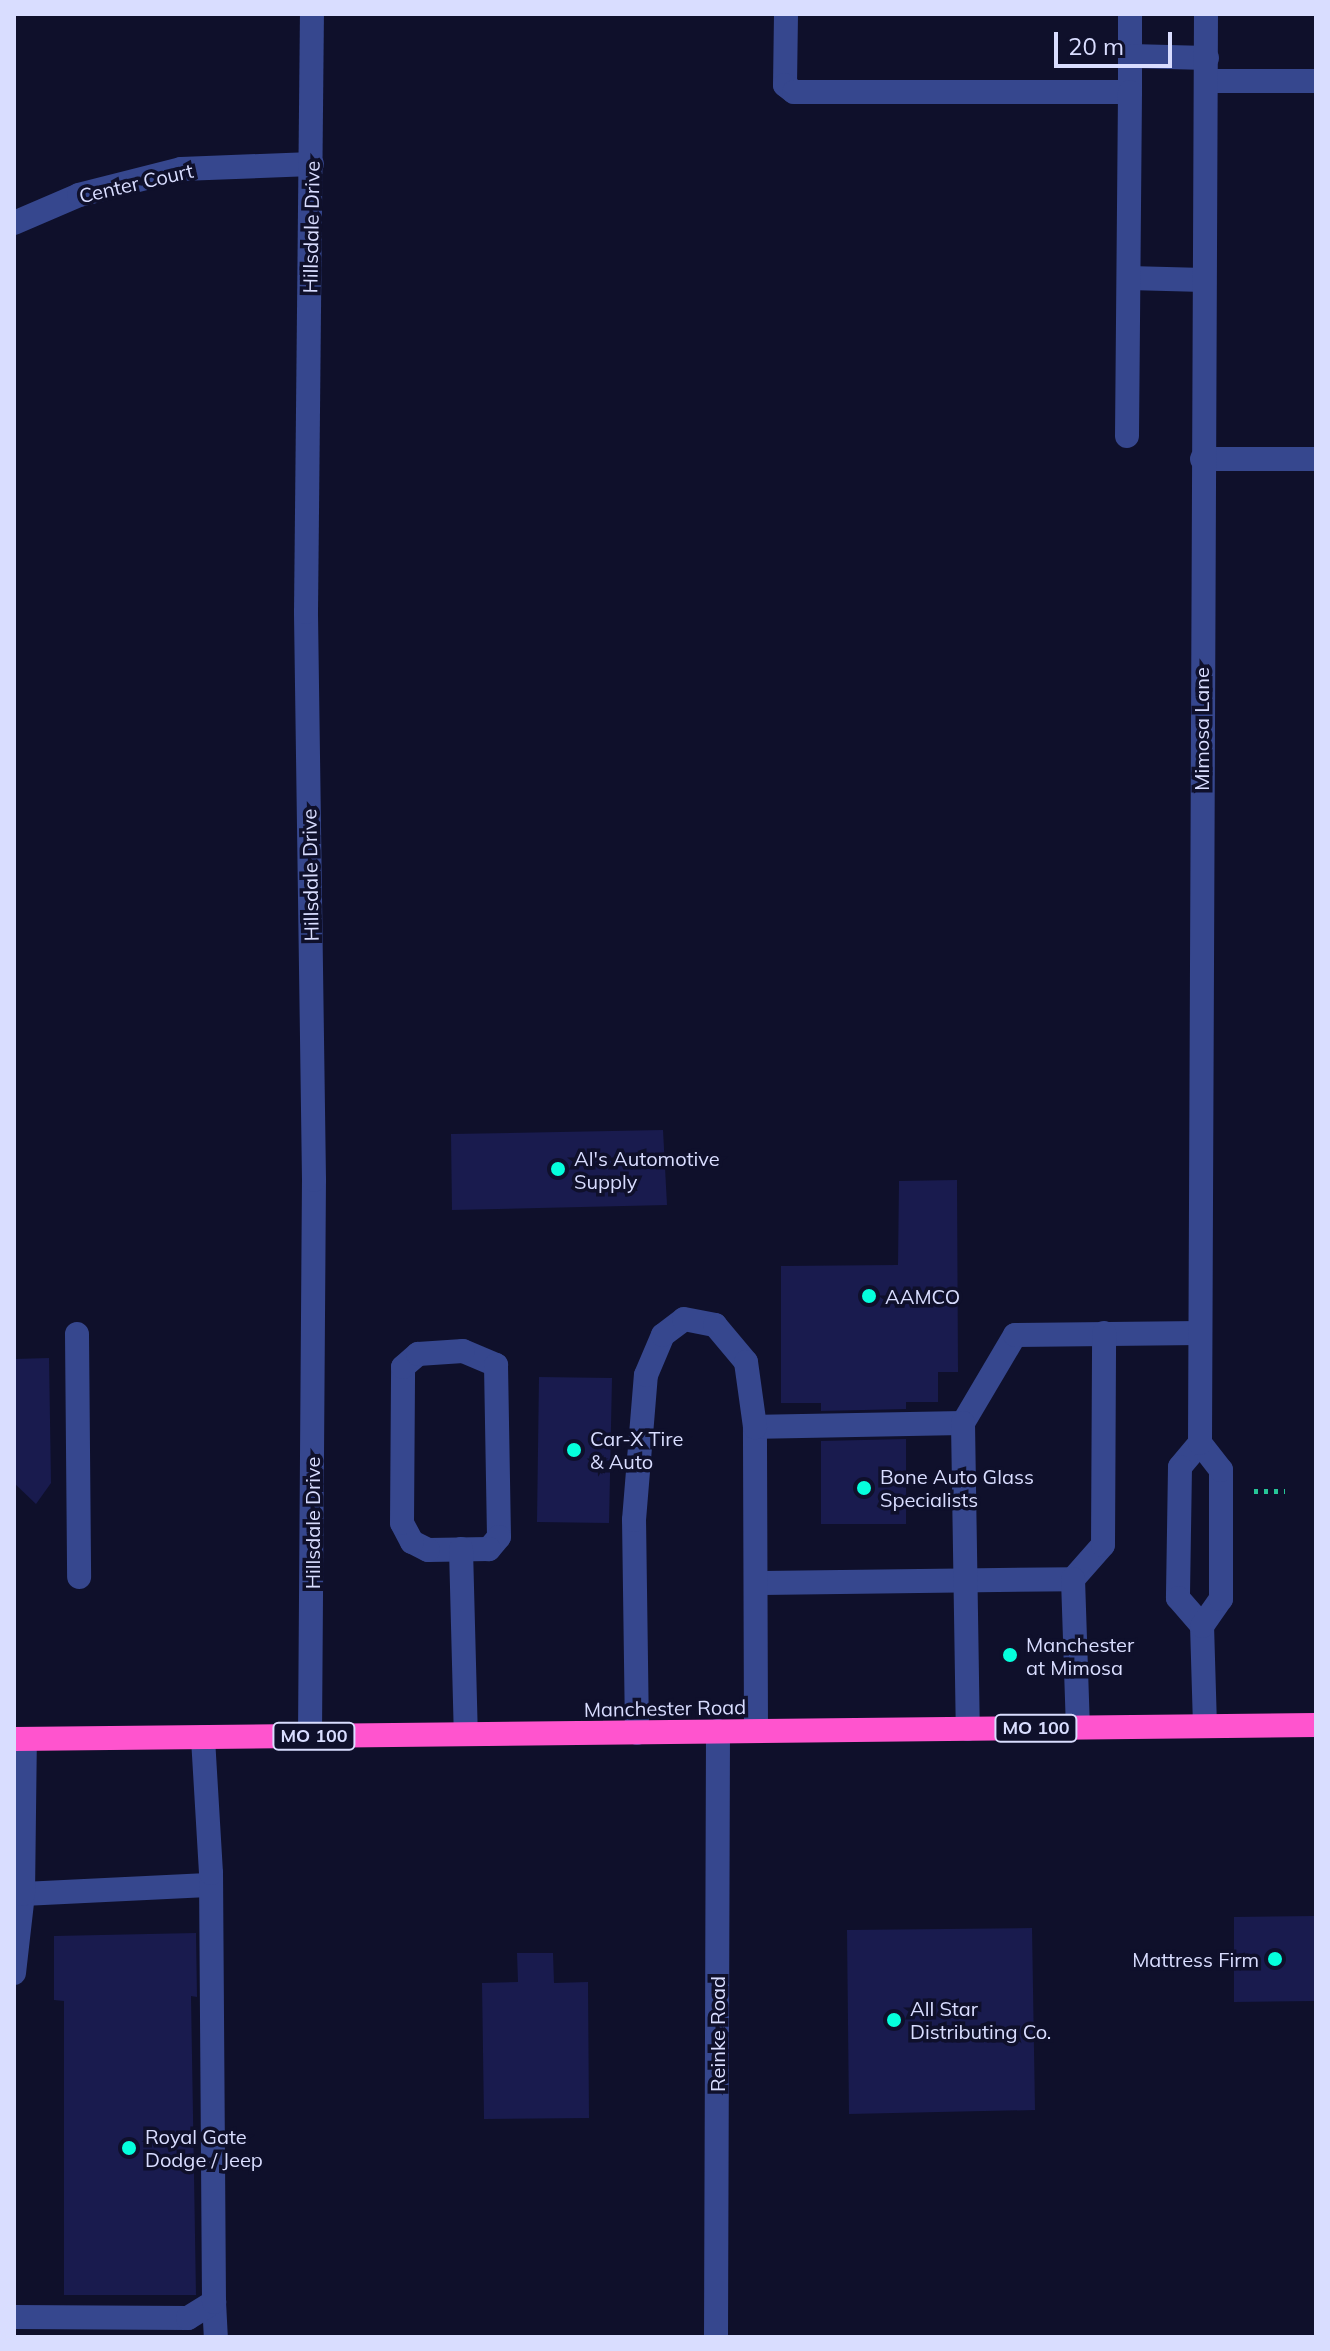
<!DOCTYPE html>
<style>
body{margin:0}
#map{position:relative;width:1330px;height:2351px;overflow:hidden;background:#0f102b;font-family:Mulish,sans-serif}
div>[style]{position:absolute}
.building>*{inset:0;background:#191b4e}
.path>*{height:5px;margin-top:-2.5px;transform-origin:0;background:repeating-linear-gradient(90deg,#26c697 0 4px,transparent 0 10px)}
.minor>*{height:24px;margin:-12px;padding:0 12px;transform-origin:12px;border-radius:12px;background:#36478e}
.highway>*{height:24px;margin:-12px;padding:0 12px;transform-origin:12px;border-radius:12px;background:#ff54ce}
.dots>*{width:22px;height:22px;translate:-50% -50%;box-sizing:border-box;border:4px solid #0f102b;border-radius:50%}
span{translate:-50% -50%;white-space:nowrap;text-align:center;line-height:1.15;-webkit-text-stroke:7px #0f102b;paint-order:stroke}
.shield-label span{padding:2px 6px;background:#0f102b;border:2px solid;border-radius:6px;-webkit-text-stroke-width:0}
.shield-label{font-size:18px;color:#d9ddff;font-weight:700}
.street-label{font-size:20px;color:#d9ddff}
.poi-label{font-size:20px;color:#d9ddff}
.left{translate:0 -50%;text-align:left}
.right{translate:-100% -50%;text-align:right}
.frame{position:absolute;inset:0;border:16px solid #d9ddff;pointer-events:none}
.scale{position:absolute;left:1054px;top:32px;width:118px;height:36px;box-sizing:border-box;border:4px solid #d9ddff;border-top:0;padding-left:10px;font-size:24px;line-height:28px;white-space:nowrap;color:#d9ddff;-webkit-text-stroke:6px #0f102b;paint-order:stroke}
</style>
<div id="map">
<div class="building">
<div style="clip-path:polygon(663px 1130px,667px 1205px,452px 1210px,451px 1134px)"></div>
<div style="clip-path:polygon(957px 1180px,958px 1372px,938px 1372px,938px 1402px,906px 1402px,906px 1409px,821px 1411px,821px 1403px,781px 1403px,781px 1266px,898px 1265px,899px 1181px)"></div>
<div style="clip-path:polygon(49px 1358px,51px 1483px,36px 1504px,14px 1483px,14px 1359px)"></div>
<div style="clip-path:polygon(539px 1377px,612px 1378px,609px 1523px,537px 1522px)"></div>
<div style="clip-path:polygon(906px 1439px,906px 1524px,821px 1524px,821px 1441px)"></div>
<div style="clip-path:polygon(1316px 1916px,1316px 2001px,1234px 2002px,1234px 1917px)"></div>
<div style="clip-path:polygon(1032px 1928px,1035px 2110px,849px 2114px,847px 1930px)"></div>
<div style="clip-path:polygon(196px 1933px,197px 1997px,191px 1996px,196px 2295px,64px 2295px,64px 2001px,54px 2000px,54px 1936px)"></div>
<div style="clip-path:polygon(517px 1953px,553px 1953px,554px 1983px,588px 1982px,589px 2118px,484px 2119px,482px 1983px,518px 1982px)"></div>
</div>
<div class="path">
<div style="left:1254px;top:1491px;width:31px"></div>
</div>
<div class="minor">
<div style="left:786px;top:14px;width:71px;rotate:90.8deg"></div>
<div style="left:785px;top:85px;width:11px;rotate:38deg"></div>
<div style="left:794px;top:92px;width:336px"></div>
<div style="left:1130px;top:92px;width:78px;rotate:-90deg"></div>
<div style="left:1131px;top:56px;width:76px;rotate:1.5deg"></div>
<div style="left:1207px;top:81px;width:109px"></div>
<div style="left:14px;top:223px;width:71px;rotate:-23.3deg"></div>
<div style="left:79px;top:195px;width:105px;rotate:-14.3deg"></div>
<div style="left:181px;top:169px;width:131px;rotate:-2.2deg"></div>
<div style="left:1129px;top:278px;width:75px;rotate:1.5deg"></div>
<div style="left:1127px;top:436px;width:344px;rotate:-89.5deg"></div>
<div style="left:1202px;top:459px;width:114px"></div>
<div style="left:77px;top:1334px;width:243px;rotate:89.5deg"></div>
<div style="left:463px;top:1351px;width:36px;rotate:23deg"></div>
<div style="left:496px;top:1365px;width:172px;rotate:89deg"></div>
<div style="left:499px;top:1537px;width:16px;rotate:130deg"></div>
<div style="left:489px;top:1549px;width:61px;rotate:179.1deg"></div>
<div style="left:428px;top:1550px;width:18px;rotate:-153deg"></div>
<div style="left:412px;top:1542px;width:21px;rotate:-118deg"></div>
<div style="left:402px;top:1523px;width:156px;rotate:-89.6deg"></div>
<div style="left:403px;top:1367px;width:20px;rotate:-41deg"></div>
<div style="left:418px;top:1354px;width:45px;rotate:-3.8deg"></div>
<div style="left:963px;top:1423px;width:102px;rotate:-59.4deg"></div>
<div style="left:1015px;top:1335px;width:185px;rotate:-0.6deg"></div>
<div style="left:1200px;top:1443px;width:31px;rotate:130deg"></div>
<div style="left:1180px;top:1467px;width:131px;rotate:90.9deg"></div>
<div style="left:1178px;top:1598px;width:37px;rotate:49deg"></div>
<div style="left:461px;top:1549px;width:185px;rotate:88.5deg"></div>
<div style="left:1073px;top:1579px;width:45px;rotate:-48.6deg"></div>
<div style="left:1103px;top:1545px;width:212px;rotate:-89.7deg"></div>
<div style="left:756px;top:1583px;width:317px;rotate:-0.7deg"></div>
<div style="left:1073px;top:1579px;width:148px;rotate:88.1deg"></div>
<div style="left:1205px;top:1726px;width:100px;rotate:-91.7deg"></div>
<div style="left:1202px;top:1626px;width:33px;rotate:-55deg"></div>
<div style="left:1221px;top:1599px;width:129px;rotate:-90deg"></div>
<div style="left:1221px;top:1470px;width:34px;rotate:-128deg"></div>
<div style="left:1200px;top:1443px;width:1429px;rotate:-89.76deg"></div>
<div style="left:756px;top:1731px;width:304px;rotate:-90.2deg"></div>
<div style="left:755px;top:1427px;width:208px;rotate:-1.1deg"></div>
<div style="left:963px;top:1423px;width:306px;rotate:89.1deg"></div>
<div style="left:637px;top:1733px;width:213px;rotate:-90.8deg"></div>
<div style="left:634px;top:1520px;width:145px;rotate:-85.3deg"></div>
<div style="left:646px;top:1375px;width:43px;rotate:-67deg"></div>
<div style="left:663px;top:1335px;width:26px;rotate:-37deg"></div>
<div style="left:684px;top:1319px;width:32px;rotate:11deg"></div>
<div style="left:715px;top:1325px;width:48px;rotate:50deg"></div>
<div style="left:746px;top:1362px;width:66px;rotate:82.1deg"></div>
<div style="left:310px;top:1736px;width:556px;rotate:-89.59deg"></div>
<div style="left:314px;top:1180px;width:568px;rotate:-90.81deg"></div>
<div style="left:306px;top:612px;width:598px;rotate:-89.43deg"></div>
<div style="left:23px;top:1894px;width:185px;rotate:-2.8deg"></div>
<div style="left:14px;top:1973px;width:80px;rotate:-83.5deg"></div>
<div style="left:23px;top:1894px;width:155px;rotate:-89.3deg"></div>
<div style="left:214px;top:2302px;width:35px;rotate:87deg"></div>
<div style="left:14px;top:2317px;width:174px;rotate:0.3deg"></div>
<div style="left:188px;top:2318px;width:31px;rotate:-32deg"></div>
<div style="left:214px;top:2302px;width:429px;rotate:-90.4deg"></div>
<div style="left:211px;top:1873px;width:136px;rotate:-93.4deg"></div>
<div style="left:716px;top:2337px;width:606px;rotate:-89.81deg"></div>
</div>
<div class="highway">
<div style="left:14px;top:1739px;width:1302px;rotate:-0.62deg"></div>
</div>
<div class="dots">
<div style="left:558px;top:1169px;background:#05ffdd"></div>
<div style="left:869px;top:1296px;background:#05ffdd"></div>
<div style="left:574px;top:1450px;background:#05ffdd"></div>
<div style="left:864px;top:1488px;background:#05ffdd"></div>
<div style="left:1010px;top:1655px;background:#05ffdd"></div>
<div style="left:1275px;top:1959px;background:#05ffdd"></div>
<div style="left:894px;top:2020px;background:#05ffdd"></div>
<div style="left:129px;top:2148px;background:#05ffdd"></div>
</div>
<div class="shield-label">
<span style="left:1036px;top:1728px">MO 100</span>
<span style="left:314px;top:1736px">MO 100</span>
</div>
<div class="street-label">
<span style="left:136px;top:183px;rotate:-13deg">Center Court</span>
<span style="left:311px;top:227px;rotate:-89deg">Hillsdale Drive</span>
<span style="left:1201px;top:729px;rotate:-90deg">Mimosa Lane</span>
<span style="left:310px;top:875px;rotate:-91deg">Hillsdale Drive</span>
<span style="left:312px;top:1523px;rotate:-90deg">Hillsdale Drive</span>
<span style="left:665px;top:1708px;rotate:-1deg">Manchester Road</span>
<span style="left:717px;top:2034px;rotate:-90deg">Reinke Road</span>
</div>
<div class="poi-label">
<span class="left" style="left:574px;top:1170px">Al's Automotive<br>Supply</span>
<span class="left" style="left:885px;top:1296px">AAMCO</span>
<span class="left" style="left:590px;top:1450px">Car-X Tire<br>&amp; Auto</span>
<span class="left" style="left:880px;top:1488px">Bone Auto Glass<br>Specialists</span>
<span class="left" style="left:1026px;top:1656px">Manchester<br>at Mimosa</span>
<span class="right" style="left:1259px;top:1959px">Mattress Firm</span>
<span class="left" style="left:910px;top:2020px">All Star<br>Distributing Co.</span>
<span class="left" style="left:145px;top:2148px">Royal Gate<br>Dodge / Jeep</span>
</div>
<div class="frame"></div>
<div class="scale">20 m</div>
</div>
